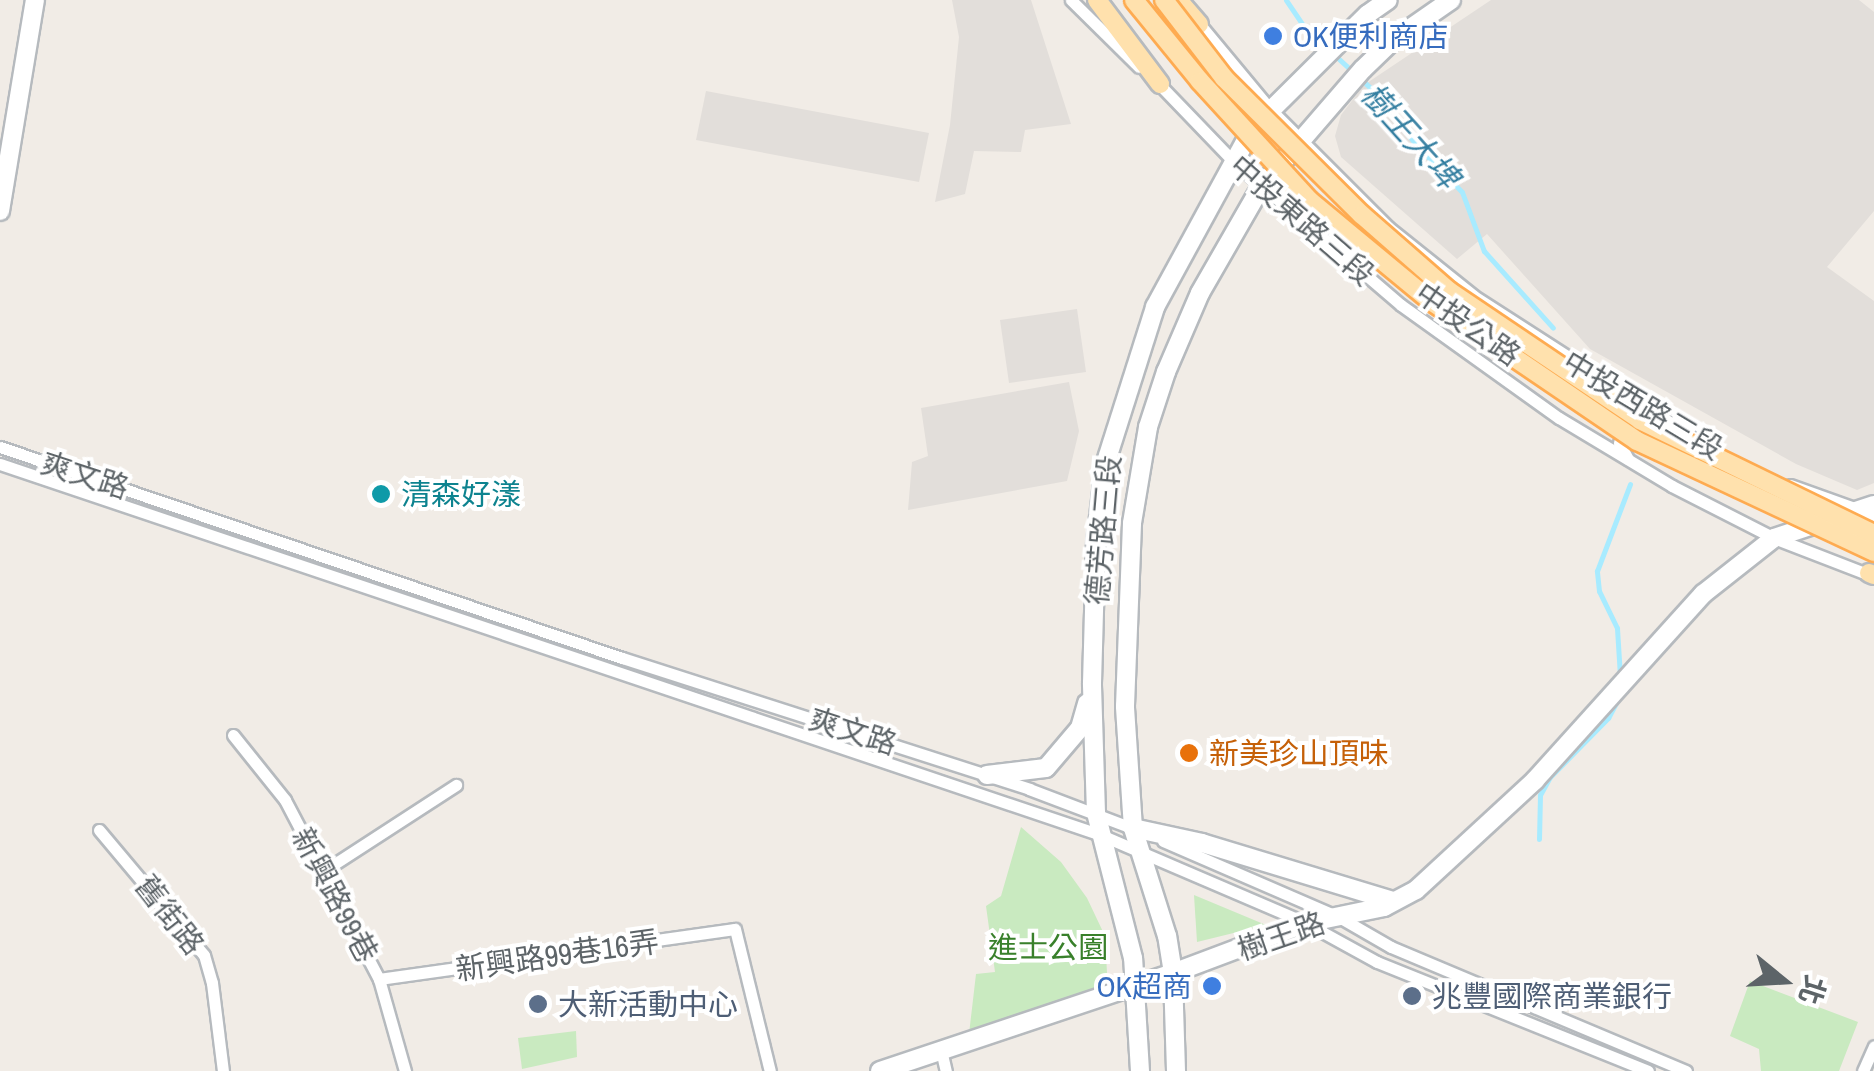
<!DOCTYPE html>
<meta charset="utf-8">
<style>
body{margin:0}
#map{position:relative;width:1874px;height:1071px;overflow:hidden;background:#f1ece6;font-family:"Archivo Narrow","Noto Sans TC",sans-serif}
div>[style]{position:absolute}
.industrial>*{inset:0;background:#e2deda}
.green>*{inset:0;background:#c9eac0}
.stream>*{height:5px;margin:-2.5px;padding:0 2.5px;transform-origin:2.5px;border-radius:2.5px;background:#a8ebff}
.roads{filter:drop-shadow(2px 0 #b6babe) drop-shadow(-2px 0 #b6babe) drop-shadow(0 2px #b6babe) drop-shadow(0 -2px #b6babe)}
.street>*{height:11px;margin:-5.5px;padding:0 5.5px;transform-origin:5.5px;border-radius:5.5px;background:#fff}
.secondary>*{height:18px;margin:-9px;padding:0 9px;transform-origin:9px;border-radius:9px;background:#fff}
.primary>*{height:18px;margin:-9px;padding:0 9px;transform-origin:9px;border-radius:9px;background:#ffe1ad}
.bridges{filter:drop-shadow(2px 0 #feab51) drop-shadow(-2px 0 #feab51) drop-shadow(0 2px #feab51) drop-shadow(0 -2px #feab51)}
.primary-bridge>*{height:18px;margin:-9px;padding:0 9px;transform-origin:9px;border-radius:9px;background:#ffe1ad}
.dots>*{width:28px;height:28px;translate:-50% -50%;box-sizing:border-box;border:5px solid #fff;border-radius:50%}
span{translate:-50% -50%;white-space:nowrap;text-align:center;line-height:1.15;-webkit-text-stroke:8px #fff;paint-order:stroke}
.shop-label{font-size:30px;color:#366cbe}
.left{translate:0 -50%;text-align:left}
.right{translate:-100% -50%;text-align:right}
.street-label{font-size:30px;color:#5d6468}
.culture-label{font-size:30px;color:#0d838f}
.food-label{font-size:30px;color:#c56008}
.park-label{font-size:30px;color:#39802b}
.service-label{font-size:30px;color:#4e5e75}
.water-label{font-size:32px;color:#337ea0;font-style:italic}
.north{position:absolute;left:1734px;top:931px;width:100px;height:100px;-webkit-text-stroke:8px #fff;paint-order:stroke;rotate:108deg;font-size:28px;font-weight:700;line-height:40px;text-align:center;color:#5d6468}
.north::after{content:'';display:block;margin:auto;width:35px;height:45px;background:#5d6468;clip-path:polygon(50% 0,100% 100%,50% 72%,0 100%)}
</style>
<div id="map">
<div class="industrial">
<div style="clip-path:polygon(952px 0,1031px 0,1071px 124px,1025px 130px,1021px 152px,974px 151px,965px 194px,935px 202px,950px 125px,959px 37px)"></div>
<div style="clip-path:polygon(1491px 0,1859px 0,1874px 12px,1874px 211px,1827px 267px,1874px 301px,1874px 483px,1857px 490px,1796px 464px,1590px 349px,1487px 234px,1457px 259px,1341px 157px,1335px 136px,1341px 115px,1364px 85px)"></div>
<div style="clip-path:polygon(706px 91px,929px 133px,919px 182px,696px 140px)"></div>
<div style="clip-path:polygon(1077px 309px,1086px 372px,1009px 383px,1000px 320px)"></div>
<div style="clip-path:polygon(1069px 382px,1079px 431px,1067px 481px,908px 510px,912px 462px,928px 456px,921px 408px)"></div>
</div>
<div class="green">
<div style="clip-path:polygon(1021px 827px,1061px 862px,1087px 898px,1105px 936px,1108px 991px,969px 1034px,976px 974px,995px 972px,986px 906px,1001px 896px)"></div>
<div style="clip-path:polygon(1194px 895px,1266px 925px,1197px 942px)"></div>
<div style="clip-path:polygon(1750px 981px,1858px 1022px,1839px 1071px,1761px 1071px,1759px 1049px,1730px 1036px)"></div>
<div style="clip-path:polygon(576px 1031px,577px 1057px,522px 1069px,518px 1038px)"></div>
</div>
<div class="stream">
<div style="left:1286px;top:0;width:34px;rotate:56deg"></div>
<div style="left:1305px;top:28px;width:92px;rotate:42.4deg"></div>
<div style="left:1373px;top:90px;width:71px;rotate:51.8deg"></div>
<div style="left:1417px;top:146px;width:64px;rotate:45.6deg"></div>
<div style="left:1462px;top:192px;width:63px;rotate:69.6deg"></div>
<div style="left:1484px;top:251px;width:103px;rotate:48.1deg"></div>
<div style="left:1620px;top:676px;width:48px;rotate:-93.6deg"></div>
<div style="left:1617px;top:628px;width:41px;rotate:-115.9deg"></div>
<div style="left:1599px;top:591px;width:20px;rotate:-96deg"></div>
<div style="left:1597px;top:571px;width:93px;rotate:-69.2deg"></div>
<div style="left:1539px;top:839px;width:44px;rotate:-88.7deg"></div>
<div style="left:1540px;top:795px;width:21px;rotate:-61deg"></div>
<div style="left:1550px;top:777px;width:83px;rotate:-45.5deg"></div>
<div style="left:1608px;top:718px;width:19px;rotate:-62deg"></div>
</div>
<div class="roads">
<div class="street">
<div style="left:1071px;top:0;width:95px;rotate:44.6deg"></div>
<div style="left:1197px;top:21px;width:114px;rotate:50.3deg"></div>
<div style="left:1270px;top:109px;width:167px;rotate:45deg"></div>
<div style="left:1388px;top:227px;width:110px;rotate:38.7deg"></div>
<div style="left:1474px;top:296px;width:260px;rotate:32.8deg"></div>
<div style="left:1157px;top:82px;width:110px;rotate:46.1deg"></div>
<div style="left:1233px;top:161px;width:221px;rotate:40.6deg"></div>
<div style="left:1401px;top:305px;width:194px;rotate:35.6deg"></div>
<div style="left:1559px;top:418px;width:132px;rotate:31deg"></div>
<div style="left:1672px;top:486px;width:114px;rotate:27deg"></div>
<div style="left:1774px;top:538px;width:105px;rotate:21.2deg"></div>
<div style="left:0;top:447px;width:657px;rotate:18.74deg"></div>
<div style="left:622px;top:658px;width:428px;rotate:17.8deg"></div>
<div style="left:1029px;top:789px;width:116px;rotate:20.8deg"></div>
<div style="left:1628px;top:459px;width:18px;rotate:-119deg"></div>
<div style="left:1619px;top:443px;width:23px;rotate:-75deg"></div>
<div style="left:1625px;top:421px;width:16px;rotate:-27deg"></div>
<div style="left:0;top:464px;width:1162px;rotate:18.62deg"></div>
<div style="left:1101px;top:835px;width:223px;rotate:23.2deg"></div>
<div style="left:1306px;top:923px;width:81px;rotate:28.8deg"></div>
<div style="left:1377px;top:962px;width:292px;rotate:21.9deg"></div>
<div style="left:1790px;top:485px;width:89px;rotate:19.7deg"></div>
<div style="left:233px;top:735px;width:83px;rotate:51.3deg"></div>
<div style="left:285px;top:800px;width:202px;rotate:62.3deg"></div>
<div style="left:379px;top:979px;width:96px;rotate:74.2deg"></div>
<div style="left:99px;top:830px;width:163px;rotate:50deg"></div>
<div style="left:204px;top:955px;width:29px;rotate:74deg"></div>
<div style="left:212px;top:983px;width:89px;rotate:82.9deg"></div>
<div style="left:1163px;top:841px;width:192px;rotate:23.4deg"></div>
<div style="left:1339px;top:917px;width:60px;rotate:30deg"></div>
<div style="left:1391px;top:947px;width:320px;rotate:22.8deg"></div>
<div style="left:322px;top:872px;width:160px;rotate:-33deg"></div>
<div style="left:379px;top:979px;width:359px;rotate:-8deg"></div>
<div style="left:735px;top:929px;width:146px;rotate:76.2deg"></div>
<div style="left:941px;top:1050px;width:22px;rotate:77deg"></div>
<div style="left:1863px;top:1071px;width:27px;rotate:-66deg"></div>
</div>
<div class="secondary">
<div style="left:0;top:211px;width:214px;rotate:-80.6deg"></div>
<div style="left:987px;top:775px;width:59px;rotate:-6.8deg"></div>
<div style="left:1046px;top:768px;width:52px;rotate:-49.6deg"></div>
<div style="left:1080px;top:728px;width:26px;rotate:-74deg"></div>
<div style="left:1133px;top:828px;width:71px;rotate:12.3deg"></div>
<div style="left:1202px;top:843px;width:200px;rotate:16.9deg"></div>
<div style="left:880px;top:1071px;width:309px;rotate:-18.5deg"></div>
<div style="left:1173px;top:973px;width:142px;rotate:-20.6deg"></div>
<div style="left:1306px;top:923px;width:80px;rotate:-11.6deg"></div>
<div style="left:1384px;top:907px;width:36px;rotate:-28deg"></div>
<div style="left:1416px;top:890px;width:162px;rotate:-42.7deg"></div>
<div style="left:1535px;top:780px;width:251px;rotate:-47.9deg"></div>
<div style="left:1703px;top:594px;width:90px;rotate:-38.3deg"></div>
<div style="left:1774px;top:538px;width:105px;rotate:-18.3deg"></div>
<div style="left:1140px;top:1071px;width:113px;rotate:-93.5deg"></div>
<div style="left:1133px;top:958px;width:150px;rotate:-104.3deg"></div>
<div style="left:1096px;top:813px;width:130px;rotate:-91.8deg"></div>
<div style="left:1092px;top:683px;width:141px;rotate:-88.4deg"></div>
<div style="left:1096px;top:542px;width:78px;rotate:-83.3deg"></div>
<div style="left:1105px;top:465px;width:166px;rotate:-72.4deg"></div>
<div style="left:1155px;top:307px;width:203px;rotate:-61.4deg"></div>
<div style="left:1252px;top:129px;width:163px;rotate:-44.8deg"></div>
<div style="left:1368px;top:14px;width:24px;rotate:-35deg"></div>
<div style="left:1176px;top:1071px;width:98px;rotate:-91.8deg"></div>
<div style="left:1173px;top:973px;width:37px;rotate:-99deg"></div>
<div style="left:1167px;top:936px;width:113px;rotate:-107.5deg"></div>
<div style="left:1133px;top:828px;width:122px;rotate:-93.8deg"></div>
<div style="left:1125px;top:706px;width:183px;rotate:-87.8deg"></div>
<div style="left:1132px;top:523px;width:97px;rotate:-80.5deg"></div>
<div style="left:1148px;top:427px;width:58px;rotate:-71.9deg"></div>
<div style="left:1166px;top:372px;width:86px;rotate:-66.7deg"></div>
<div style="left:1200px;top:293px;width:122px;rotate:-60.1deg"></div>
<div style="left:1261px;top:187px;width:156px;rotate:-49.2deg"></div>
<div style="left:1363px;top:69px;width:40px;rotate:-44deg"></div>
<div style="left:1392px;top:41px;width:72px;rotate:-34.8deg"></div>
</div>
<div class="primary">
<div style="left:1097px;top:0;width:105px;rotate:53.1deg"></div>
<div style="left:1178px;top:0;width:32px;rotate:49deg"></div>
<div style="left:1869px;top:573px;width:5px;rotate:22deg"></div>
</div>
</div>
<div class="bridges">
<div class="primary-bridge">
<div style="left:1134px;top:0;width:104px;rotate:50.8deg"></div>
<div style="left:1200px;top:81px;width:163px;rotate:47.5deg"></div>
<div style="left:1310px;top:201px;width:157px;rotate:39.6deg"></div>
<div style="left:1431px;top:301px;width:249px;rotate:34.2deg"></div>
<div style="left:1637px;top:441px;width:262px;rotate:25.1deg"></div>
<div style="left:1164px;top:0;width:98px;rotate:52.4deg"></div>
<div style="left:1224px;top:78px;width:194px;rotate:44.8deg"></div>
<div style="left:1362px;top:215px;width:116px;rotate:41.1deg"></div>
<div style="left:1449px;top:291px;width:230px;rotate:34deg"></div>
<div style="left:1640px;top:420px;width:260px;rotate:26deg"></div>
</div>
</div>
<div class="dots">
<div style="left:1273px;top:36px;background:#3f7fe0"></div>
<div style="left:381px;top:494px;background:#0f9aa8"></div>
<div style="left:1189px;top:753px;background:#e8710a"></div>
<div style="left:1212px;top:986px;background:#3f7fe0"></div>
<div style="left:1412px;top:996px;background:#5c6f8a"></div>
<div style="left:538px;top:1004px;background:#5c6f8a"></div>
</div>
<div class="shop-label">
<span class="left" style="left:1293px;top:36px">OK便利商店</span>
<span class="right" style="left:1192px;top:986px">OK超商</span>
</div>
<div class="street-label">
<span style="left:1302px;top:220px;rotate:41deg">中投東路三段</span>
<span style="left:1468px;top:324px;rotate:35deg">中投公路</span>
<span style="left:1643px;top:405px;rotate:31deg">中投西路三段</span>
<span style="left:85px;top:475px;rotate:18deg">爽文路</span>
<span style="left:1103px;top:530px;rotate:-85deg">德芳路三段</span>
<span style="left:853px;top:731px;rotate:18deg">爽文路</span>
<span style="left:335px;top:895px;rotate:62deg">新興路99巷</span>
<span style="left:170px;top:915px;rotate:52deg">舊街路</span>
<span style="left:1281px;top:936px;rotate:-19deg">樹王路</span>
<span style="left:557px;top:955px;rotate:-8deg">新興路99巷16弄</span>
</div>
<div class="culture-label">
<span class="left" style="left:401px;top:494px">清森好漾</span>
</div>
<div class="food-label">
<span class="left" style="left:1209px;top:753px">新美珍山頂味</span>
</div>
<div class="park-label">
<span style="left:1048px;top:947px">進士公園</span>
</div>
<div class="service-label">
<span class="left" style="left:1432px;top:996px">兆豐國際商業銀行</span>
<span class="left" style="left:558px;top:1004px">大新活動中心</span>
</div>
<div class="water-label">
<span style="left:1410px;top:136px;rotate:48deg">樹王大埤</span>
</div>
<div class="north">北</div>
</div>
